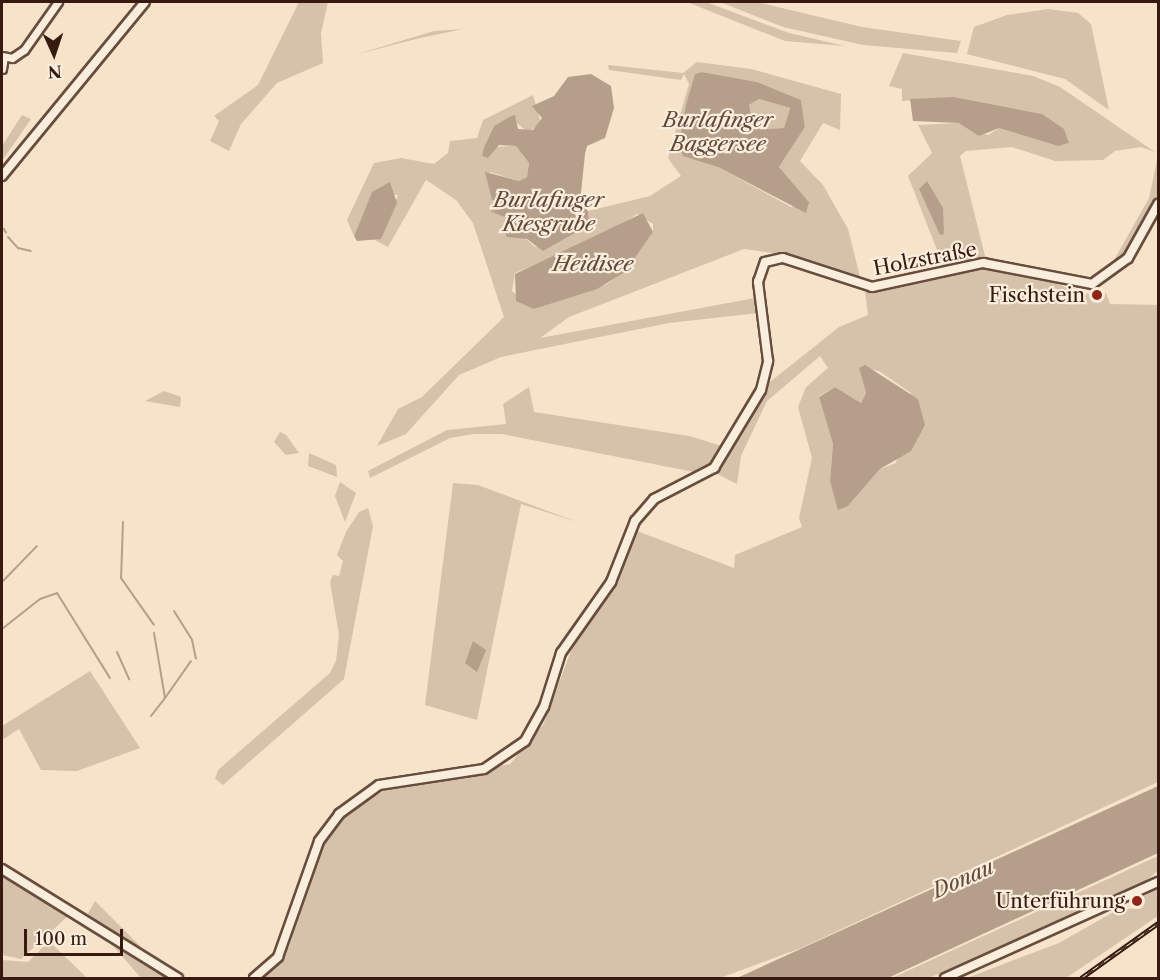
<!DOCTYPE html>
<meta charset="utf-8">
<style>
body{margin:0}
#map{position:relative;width:1160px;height:980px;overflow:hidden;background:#f6e3c9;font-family:"Libre Caslon Text",serif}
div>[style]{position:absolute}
.green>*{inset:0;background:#d6c1aa}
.water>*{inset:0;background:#b59f8a}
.stream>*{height:2px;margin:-1px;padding:0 1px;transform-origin:1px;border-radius:1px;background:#b59f8a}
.roads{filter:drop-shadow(2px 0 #684d3e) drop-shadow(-2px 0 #684d3e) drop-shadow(0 2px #684d3e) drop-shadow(0 -2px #684d3e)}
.minor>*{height:7px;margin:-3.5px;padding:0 3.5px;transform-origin:3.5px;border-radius:3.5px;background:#f9eddc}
.tertiary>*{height:8px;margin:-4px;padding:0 4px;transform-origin:4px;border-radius:4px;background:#f9eddc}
.rail>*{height:4.5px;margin-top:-2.25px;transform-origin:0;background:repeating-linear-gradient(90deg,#f9eddc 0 7px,#381b10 0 14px);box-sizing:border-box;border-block:2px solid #381b10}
.dots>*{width:16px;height:16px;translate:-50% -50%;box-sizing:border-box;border:3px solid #f9eddc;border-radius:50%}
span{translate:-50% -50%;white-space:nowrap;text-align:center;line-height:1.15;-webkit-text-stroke:4.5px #f9eddc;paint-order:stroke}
.street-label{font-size:20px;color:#381b10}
.poi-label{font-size:20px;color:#381b10}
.right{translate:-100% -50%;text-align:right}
.water-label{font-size:21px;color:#64493b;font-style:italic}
.frame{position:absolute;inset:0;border:3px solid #381b10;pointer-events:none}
.north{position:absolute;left:24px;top:24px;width:60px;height:60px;-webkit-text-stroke:4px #f9eddc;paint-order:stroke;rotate:177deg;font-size:16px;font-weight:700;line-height:24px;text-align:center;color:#381b10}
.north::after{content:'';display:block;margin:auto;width:21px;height:27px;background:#381b10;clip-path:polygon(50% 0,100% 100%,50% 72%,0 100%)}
.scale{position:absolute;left:24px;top:929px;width:99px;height:27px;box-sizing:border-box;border:3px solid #381b10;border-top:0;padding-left:8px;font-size:18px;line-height:21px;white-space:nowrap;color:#381b10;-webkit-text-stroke:4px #f9eddc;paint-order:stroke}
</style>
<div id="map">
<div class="green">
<div style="clip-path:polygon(299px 2px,328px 2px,321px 33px,323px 63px,277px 83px,241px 124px,229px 151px,210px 141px,219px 121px,214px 116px,258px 85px)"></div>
<div style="clip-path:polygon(687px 2px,706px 2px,789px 33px,845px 46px,785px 41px)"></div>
<div style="clip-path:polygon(720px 2px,757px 2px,862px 27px,961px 41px,957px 53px,863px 45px,783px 27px)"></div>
<div style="clip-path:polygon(1048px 9px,1078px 13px,1091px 24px,1109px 110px,1065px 79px,967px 54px,974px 27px,1007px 15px)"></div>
<div style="clip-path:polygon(463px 29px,416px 39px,354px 55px,434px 31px)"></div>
<div style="clip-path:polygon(903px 53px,1033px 76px,1060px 87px,1155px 152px,1141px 147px,1115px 151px,1103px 160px,1055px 161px,1012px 147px,966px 151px,960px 156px,985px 256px,943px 265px,908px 176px,932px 153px,918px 125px,959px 123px,988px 135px,999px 128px,1058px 146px,1042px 114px,954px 97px,902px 101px,902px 89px,889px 86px)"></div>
<div style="clip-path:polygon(evenodd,697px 62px,751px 69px,841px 94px,840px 130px,823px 123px,800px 161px,823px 185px,848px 229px,861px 281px,789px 255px,744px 249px,569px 317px,540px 338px,755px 298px,758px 313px,669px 323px,501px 357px,459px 375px,406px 434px,377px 446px,398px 409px,422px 397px,504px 317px,473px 223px,456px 200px,426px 180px,388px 247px,371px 238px,381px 238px,398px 195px,372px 192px,354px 236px,347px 220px,374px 163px,401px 158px,434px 164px,448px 153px,450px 141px,477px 138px,483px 120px,533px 95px,541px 123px,528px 132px,509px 117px,494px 126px,484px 147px,516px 146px,529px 163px,527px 177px,519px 181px,490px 172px,490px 177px,492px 200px,518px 206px,492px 211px,511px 217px,512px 227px,535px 247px,582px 230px,589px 225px,588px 211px,650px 196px,681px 176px,668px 158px,689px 84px,684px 74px,681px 80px,609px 70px,608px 65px,683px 73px,697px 62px,702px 72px,757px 82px,801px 100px,805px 127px,779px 167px,809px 202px,791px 207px,718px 167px,684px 122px,695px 74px,702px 72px,697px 62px,637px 214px,653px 224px,653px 232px,625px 271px,607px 284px,534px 309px,512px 291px,515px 273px,613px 231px,637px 214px)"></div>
<div style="clip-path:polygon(759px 99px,790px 108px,784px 128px,763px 129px,753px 123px,749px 105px)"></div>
<div style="clip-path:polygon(22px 115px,31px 119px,2px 161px,2px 146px)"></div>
<div style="clip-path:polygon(1158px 156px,1158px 194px,1150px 216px,1125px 257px,1109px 269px,1149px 198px)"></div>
<div style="clip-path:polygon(evenodd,982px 266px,1033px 273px,1081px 294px,1106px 293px,1110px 304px,1158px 305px,1158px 782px,801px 948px,720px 978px,262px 978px,289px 947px,318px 847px,353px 809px,391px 787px,510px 764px,543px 725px,571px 651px,617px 580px,637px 531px,734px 568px,735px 555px,802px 527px,799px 518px,812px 458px,798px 407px,806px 387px,828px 368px,820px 356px,767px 401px,741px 456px,737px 484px,715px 473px,770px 382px,839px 327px,868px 315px,865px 292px,982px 266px,859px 368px,879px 371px,911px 393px,896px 463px,880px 469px,848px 506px,830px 481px,833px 444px,819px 396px,835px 387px,861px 403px,866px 393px,859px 368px)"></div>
<div style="clip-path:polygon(529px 387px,534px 412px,689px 436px,725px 447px,699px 473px,502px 434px,473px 434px,450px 438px,370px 478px,368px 471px,447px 430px,506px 424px,503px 404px)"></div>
<div style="clip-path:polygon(164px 391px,181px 397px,180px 407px,145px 401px)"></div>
<div style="clip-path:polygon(280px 432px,286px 435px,299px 453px,286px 455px,274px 442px)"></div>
<div style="clip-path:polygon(309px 453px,336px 465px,337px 477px,308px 466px)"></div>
<div style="clip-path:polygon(340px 482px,356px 493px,345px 522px,335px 496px)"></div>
<div style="clip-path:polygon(453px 483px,478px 485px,577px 522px,521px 504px,477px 720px,425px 705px)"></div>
<div style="clip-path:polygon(368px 508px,373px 526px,344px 679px,223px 785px,215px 779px,218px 770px,330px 673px,336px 661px,339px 635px,330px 582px,333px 575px,339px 576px,343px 561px,337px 555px,346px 532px,359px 512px)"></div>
<div style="clip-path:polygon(90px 671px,140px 748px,77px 771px,41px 770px,19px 729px,2px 740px,2px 726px)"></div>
<div style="clip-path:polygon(1158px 856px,1158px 871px,1143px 883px,929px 978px,892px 978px)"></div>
<div style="clip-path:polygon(2px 875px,69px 915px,21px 959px,2px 955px)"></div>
<div style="clip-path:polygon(1158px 889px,1158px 916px,1066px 978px,967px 978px,1059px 943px,1117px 910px,1139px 908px,1138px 899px)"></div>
<div style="clip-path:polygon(95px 901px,147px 953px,86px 917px)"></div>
<div style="clip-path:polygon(49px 941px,87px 978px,2px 978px,2px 960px,28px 962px)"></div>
<div style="clip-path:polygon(114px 947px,155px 969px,172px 978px,141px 978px)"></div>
</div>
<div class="water">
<div style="clip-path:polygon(evenodd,702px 72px,757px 82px,801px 100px,805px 127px,779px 167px,809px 202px,806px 213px,718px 167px,683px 156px,679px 144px,686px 105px,695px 74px,702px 72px,759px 99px,790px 108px,784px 128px,764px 129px,753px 123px,749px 105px,759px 99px)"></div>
<div style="clip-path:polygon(591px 74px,611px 86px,614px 108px,605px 138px,587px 146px,585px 154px,580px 202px,588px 211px,589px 225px,543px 251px,527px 239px,507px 237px,503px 229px,514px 221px,490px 211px,518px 206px,492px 200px,485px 172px,519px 181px,527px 177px,529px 163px,516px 146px,499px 145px,488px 158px,482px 156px,484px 147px,494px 126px,509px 117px,515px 115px,518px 129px,533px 130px,542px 118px,532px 106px,554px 96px,568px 77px)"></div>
<div style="clip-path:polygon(954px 97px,1042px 114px,1064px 129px,1069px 143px,1058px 146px,999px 128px,979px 136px,959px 123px,913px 121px,910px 99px)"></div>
<div style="clip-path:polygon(927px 181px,943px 208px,944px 234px,940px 235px,919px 189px)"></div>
<div style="clip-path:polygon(390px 182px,397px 203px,381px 239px,357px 241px,354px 236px,372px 192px)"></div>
<div style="clip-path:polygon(643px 213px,653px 232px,625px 272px,597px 289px,534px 309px,516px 301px,515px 274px)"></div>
<div style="clip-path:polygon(865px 365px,918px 399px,925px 425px,911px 451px,880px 469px,848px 506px,838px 510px,830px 481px,833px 444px,819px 397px,835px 387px,861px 403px,866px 393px,859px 368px)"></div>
<div style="clip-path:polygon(473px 641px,486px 650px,477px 672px,465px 663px)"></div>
<div style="clip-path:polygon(1158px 786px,1158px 853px,888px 978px,737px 978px)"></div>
</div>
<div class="stream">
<div style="left:4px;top:229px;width:4px;rotate:63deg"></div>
<div style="left:8px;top:237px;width:15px;rotate:48deg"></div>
<div style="left:18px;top:248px;width:13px;rotate:13deg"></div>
<div style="left:123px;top:522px;width:56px;rotate:92deg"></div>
<div style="left:121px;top:578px;width:57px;rotate:54.9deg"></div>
<div style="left:2px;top:582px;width:50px;rotate:-45.8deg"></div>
<div style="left:174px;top:611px;width:34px;rotate:58deg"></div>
<div style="left:192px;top:640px;width:19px;rotate:78deg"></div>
<div style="left:2px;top:629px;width:48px;rotate:-38.3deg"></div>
<div style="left:40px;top:599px;width:18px;rotate:-19deg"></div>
<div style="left:57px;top:593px;width:100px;rotate:58.1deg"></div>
<div style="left:117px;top:652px;width:30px;rotate:66deg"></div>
<div style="left:165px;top:698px;width:45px;rotate:-54.9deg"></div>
<div style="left:151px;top:716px;width:23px;rotate:-52deg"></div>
<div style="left:165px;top:698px;width:66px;rotate:-99.6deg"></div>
</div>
<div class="roads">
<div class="minor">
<div style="left:2px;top:56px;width:10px;rotate:11deg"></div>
<div style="left:12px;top:58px;width:14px;rotate:-34deg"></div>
<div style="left:24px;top:50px;width:59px;rotate:-54.7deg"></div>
<div style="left:2px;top:69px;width:12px;rotate:-81deg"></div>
</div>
<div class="tertiary">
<div style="left:2px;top:176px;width:225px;rotate:-50.6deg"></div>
<div style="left:2px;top:869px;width:207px;rotate:31.8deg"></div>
<div style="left:254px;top:978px;width:32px;rotate:-41deg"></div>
<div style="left:278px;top:957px;width:123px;rotate:-70.5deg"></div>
<div style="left:319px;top:841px;width:34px;rotate:-53deg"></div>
<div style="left:339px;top:814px;width:49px;rotate:-35.9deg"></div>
<div style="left:379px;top:785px;width:106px;rotate:-8.7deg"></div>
<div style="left:484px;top:769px;width:50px;rotate:-34.3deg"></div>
<div style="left:525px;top:741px;width:39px;rotate:-61deg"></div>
<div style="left:544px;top:707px;width:57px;rotate:-72.5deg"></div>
<div style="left:561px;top:653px;width:87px;rotate:-54.8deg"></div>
<div style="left:611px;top:582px;width:66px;rotate:-68.5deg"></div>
<div style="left:635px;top:521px;width:29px;rotate:-49deg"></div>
<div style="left:654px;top:499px;width:68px;rotate:-27.3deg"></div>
<div style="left:714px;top:468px;width:91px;rotate:-58.9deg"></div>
<div style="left:761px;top:390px;width:30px;rotate:-76deg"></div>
<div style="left:768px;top:361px;width:80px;rotate:-97.2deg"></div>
<div style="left:758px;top:282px;width:21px;rotate:-71deg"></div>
<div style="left:765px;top:262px;width:18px;rotate:-13deg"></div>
<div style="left:783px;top:258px;width:94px;rotate:18deg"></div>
<div style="left:872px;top:287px;width:114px;rotate:-12.2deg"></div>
<div style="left:983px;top:263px;width:111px;rotate:10.9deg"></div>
<div style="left:1092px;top:284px;width:44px;rotate:-35.8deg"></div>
<div style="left:1128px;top:258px;width:62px;rotate:-60.9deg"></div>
<div style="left:945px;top:978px;width:234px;rotate:-24.3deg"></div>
</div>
</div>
<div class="rail">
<div style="left:1081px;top:978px;width:95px;rotate:-35.5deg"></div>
</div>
<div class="dots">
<div style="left:1097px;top:295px;background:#8f2418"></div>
<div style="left:1137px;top:901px;background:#8f2418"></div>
</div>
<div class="street-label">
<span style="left:925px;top:259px;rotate:-11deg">Holzstraße</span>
</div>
<div class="poi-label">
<span class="right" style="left:1085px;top:295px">Fischstein</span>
<span class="right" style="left:1125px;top:901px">Unterführung</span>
</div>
<div class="water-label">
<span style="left:718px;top:132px">Burlafinger<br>Baggersee</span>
<span style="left:549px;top:212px">Burlafinger<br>Kiesgrube</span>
<span style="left:593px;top:264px">Heidisee</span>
<span style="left:963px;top:879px;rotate:-24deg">Donau</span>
</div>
<div class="frame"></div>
<div class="north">N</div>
<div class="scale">100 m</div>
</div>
